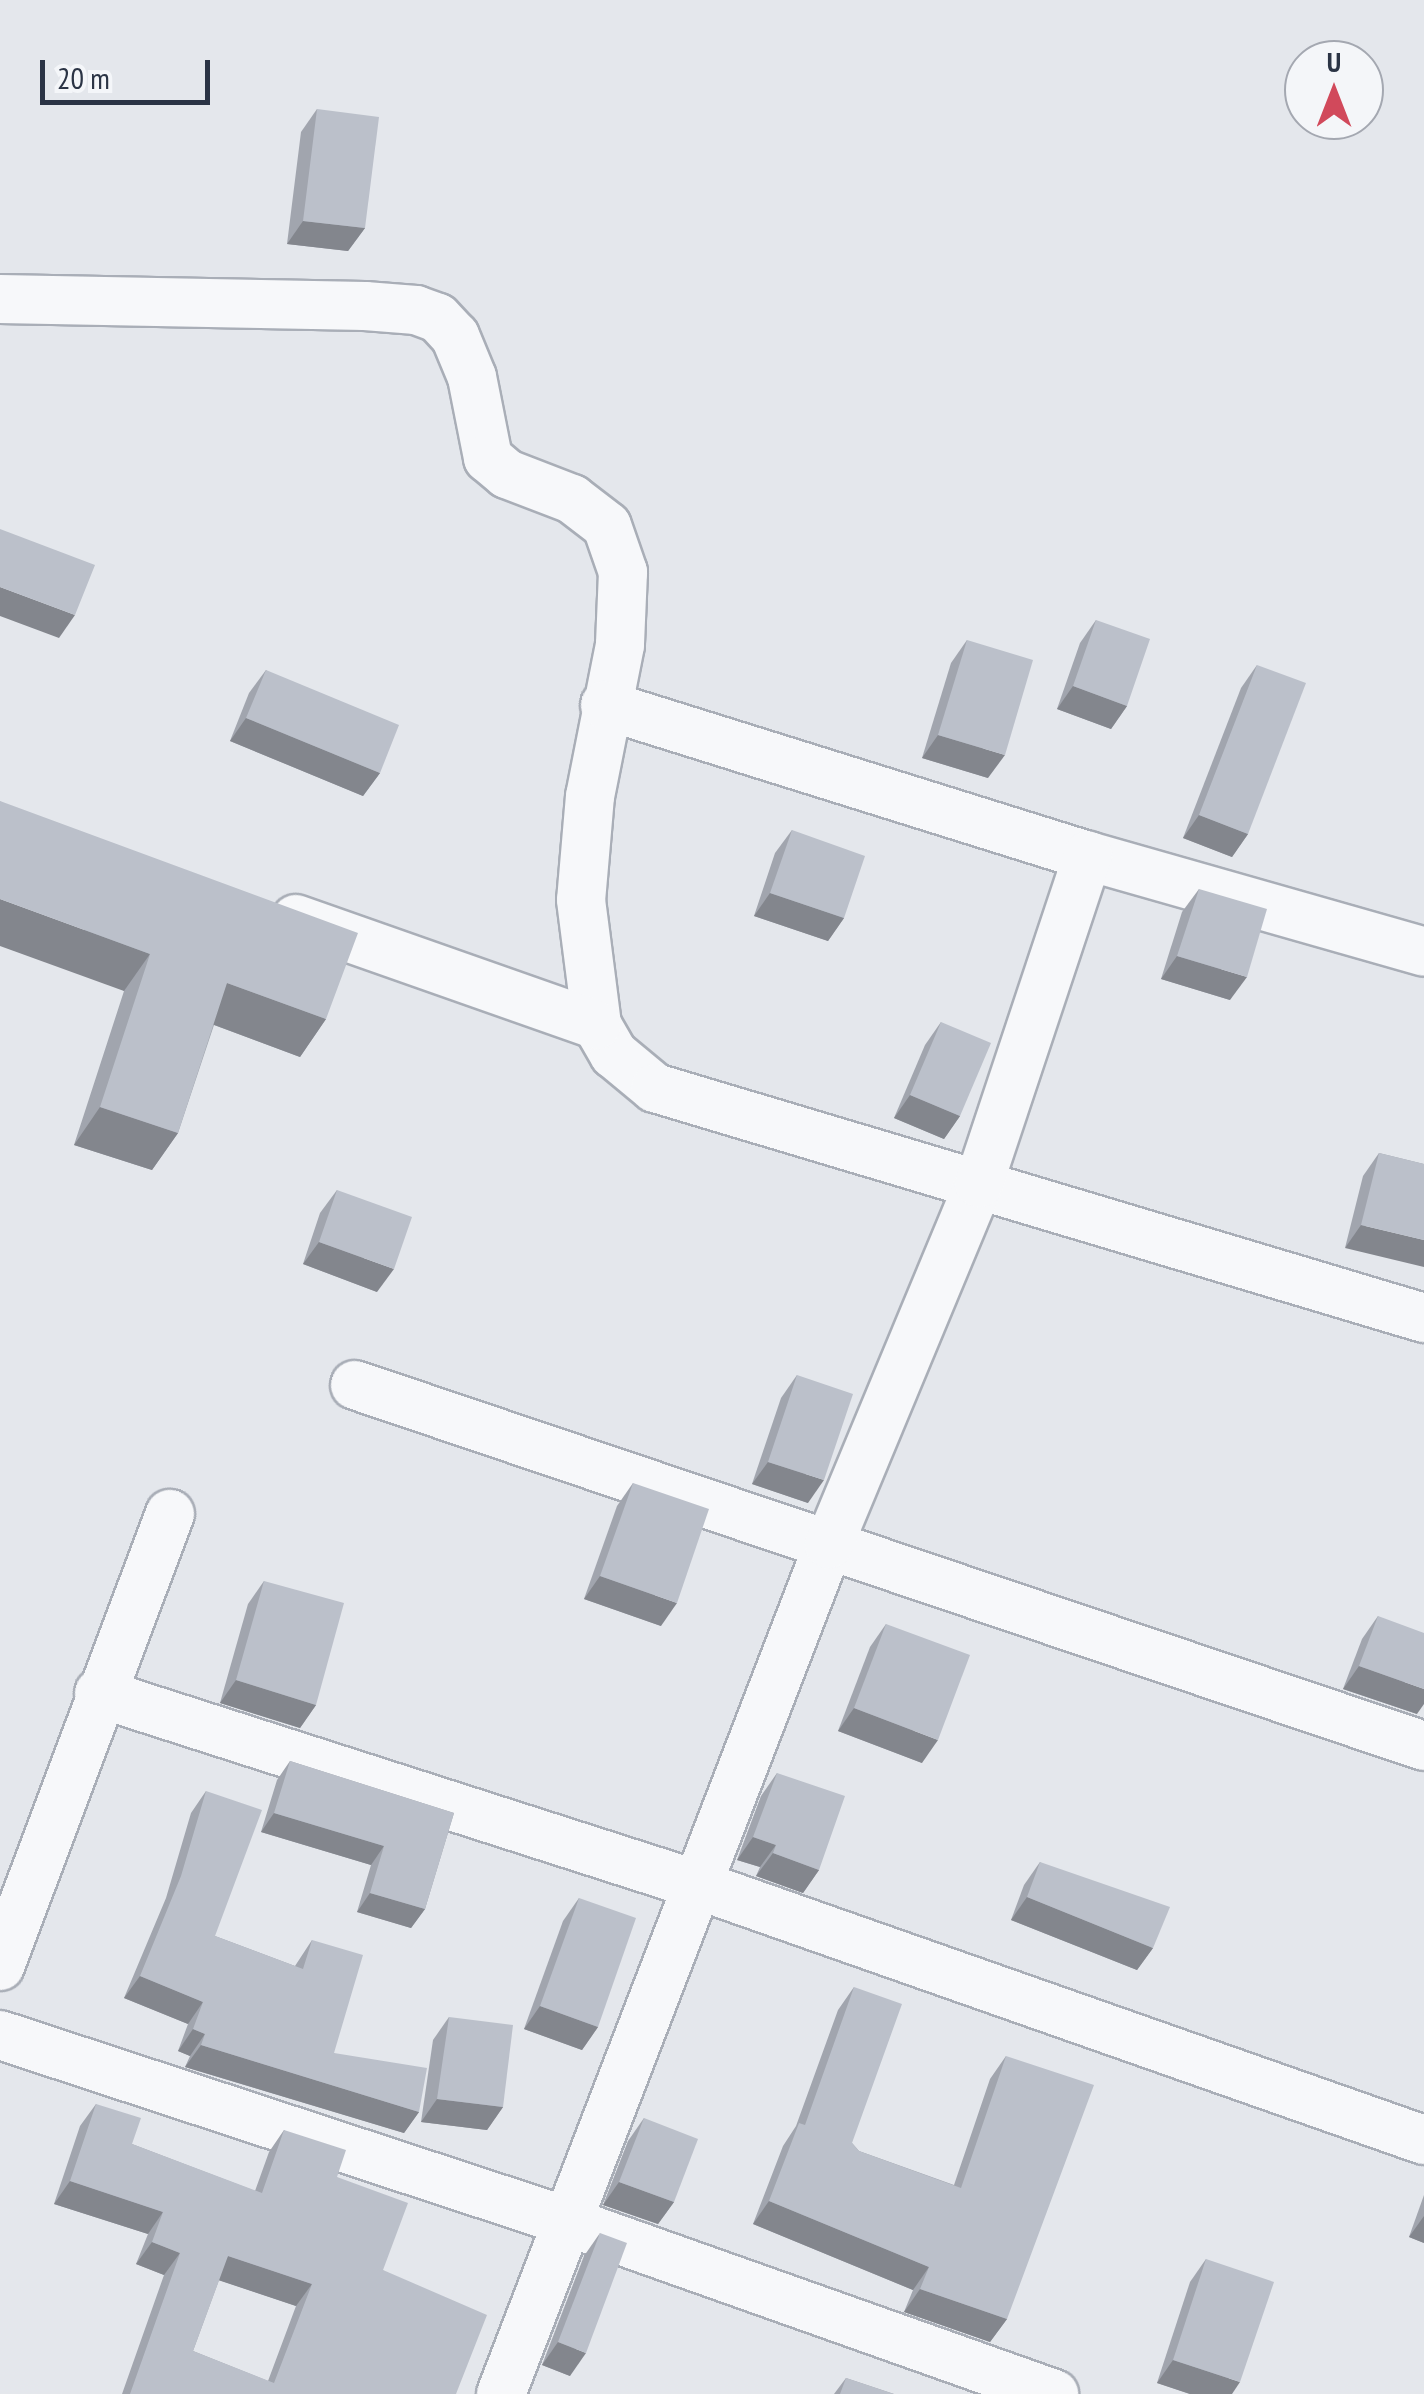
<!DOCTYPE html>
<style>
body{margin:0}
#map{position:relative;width:1424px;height:2394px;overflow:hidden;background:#e4e7ec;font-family:"PT Sans Narrow",sans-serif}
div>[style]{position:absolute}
.roads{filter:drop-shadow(2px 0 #a9aeb7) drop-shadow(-2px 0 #a9aeb7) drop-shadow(0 2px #a9aeb7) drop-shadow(0 -2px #a9aeb7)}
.minor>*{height:48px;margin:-24px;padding:0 24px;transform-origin:24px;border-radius:24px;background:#f7f8fa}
.wall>*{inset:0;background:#a1a5ae}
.shaded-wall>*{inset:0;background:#83868d}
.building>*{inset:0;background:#bbc0ca}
span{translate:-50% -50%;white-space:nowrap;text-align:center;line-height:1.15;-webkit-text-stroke:9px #f4f6f9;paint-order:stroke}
.north{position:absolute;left:1284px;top:40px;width:100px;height:100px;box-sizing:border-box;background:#f4f6f9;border:2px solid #a4a8b1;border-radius:50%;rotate:0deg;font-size:28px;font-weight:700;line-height:40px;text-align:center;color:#2b3445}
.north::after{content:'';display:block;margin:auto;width:35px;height:45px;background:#d1495b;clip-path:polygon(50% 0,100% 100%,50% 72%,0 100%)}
.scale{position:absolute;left:40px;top:60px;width:170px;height:45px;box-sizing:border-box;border:5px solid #2b3445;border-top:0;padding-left:12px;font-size:30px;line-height:35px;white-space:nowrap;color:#2b3445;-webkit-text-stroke:8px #f4f6f9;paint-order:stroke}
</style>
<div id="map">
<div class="roads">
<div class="minor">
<div style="left:0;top:299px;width:365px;rotate:1.1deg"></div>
<div style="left:365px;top:306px;width:51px;rotate:4.5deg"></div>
<div style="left:416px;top:310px;width:23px;rotate:20deg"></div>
<div style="left:438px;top:318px;width:25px;rotate:47deg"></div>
<div style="left:455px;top:336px;width:44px;rotate:67.5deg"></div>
<div style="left:472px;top:377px;width:83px;rotate:78.8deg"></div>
<div style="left:488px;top:458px;width:25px;rotate:40deg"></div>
<div style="left:507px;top:474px;width:70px;rotate:21deg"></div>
<div style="left:572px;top:499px;width:44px;rotate:37.6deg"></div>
<div style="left:607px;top:526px;width:49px;rotate:70.8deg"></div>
<div style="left:623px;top:572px;width:73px;rotate:92.4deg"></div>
<div style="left:620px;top:645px;width:154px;rotate:101.2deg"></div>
<div style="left:590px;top:796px;width:104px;rotate:94.9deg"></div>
<div style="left:581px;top:900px;width:126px;rotate:82.7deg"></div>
<div style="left:597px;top:1025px;width:34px;rotate:60deg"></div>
<div style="left:614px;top:1054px;width:53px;rotate:39.7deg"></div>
<div style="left:655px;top:1088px;width:803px;rotate:16.65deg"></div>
<div style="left:605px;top:705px;width:506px;rotate:17.36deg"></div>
<div style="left:1088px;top:856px;width:349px;rotate:15.9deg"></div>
<div style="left:296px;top:919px;width:319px;rotate:19.4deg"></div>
<div style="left:355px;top:1385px;width:1128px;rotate:18.66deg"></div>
<div style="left:99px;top:1693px;width:632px;rotate:17.78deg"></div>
<div style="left:701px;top:1886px;width:766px;rotate:19.36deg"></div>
<div style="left:0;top:1966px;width:483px;rotate:-69.4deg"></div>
<div style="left:0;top:2035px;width:596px;rotate:18.19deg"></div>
<div style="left:566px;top:2221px;width:518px;rotate:19.52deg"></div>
<div style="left:501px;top:2394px;width:911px;rotate:-68.9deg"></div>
<div style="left:829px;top:1544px;width:391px;rotate:-67.4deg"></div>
<div style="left:979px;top:1183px;width:345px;rotate:-71.6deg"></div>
</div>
</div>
<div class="wall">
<div style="clip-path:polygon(317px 109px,365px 228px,348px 251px,287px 244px,301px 132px)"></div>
<div style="clip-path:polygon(1096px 620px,1127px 706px,1111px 729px,1057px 709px,1080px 643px)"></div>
<div style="clip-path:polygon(967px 640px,988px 778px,922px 758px,951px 663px)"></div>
<div style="clip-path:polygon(1257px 665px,1248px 834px,1232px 857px,1183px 838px,1241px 688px)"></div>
<div style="clip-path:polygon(266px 670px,380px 773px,363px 796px,230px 741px,249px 693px)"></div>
<div style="clip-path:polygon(0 801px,326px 1019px,300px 1057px,214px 1025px,178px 1133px,152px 1170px,74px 1145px,124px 991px)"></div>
<div style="clip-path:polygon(792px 830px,844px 918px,828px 941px,754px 916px,775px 853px)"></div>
<div style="clip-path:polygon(1199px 889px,1230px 1000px,1161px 979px,1182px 912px)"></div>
<div style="clip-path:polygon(941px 1022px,960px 1116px,944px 1139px,894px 1118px,925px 1045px)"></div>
<div style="clip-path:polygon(1379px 1153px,1424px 1164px,1345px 1248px,1363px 1176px)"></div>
<div style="clip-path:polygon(337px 1190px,377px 1292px,303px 1264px,320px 1213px)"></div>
<div style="clip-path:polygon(797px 1375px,808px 1503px,752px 1484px,781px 1398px)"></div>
<div style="clip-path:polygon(633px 1483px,661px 1626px,584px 1599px,617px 1506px)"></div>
<div style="clip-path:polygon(264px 1581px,316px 1705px,300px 1728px,220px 1703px,248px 1604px)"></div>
<div style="clip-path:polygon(1378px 1616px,1417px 1714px,1343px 1689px,1362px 1639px)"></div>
<div style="clip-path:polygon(886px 1624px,922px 1763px,838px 1731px,870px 1647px)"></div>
<div style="clip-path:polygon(290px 1761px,454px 1813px,425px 1909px,411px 1928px,357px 1912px,371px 1865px,261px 1832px,277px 1780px)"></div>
<div style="clip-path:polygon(777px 1773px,819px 1870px,803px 1893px,756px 1876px,760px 1867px,737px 1860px,761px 1796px)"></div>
<div style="clip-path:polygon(206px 1791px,215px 1936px,295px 1966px,312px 1940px,334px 2053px,419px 2112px,404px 2133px,185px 2067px,190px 2056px,178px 2051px,188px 2024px,124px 1998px,166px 1898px,191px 1813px)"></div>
<div style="clip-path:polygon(1040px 1862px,1153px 1948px,1137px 1970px,1011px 1920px,1024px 1885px)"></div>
<div style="clip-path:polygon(579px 1898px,598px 2027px,582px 2050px,524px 2029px,563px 1921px)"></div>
<div style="clip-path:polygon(854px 1987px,852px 2143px,859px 2151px,954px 2185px,990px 2079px,1006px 2056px,1007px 2319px,990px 2342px,904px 2312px,913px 2290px,753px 2224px,783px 2146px,796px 2126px,838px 2010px)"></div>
<div style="clip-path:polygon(449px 2017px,503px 2107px,487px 2130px,421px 2122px,433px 2040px)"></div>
<div style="clip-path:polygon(evenodd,96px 2104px,132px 2144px,255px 2191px,269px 2152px,284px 2130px,337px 2177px,383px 2270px,456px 2394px,122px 2394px,164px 2275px,136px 2264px,148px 2234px,54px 2204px,80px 2126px,96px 2104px,219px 2280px,296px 2306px,268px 2381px,193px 2351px,219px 2280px)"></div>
<div style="clip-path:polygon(644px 2118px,674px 2202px,658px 2224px,603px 2205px,628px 2141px)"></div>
<div style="clip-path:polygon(1424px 2195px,1424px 2243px,1409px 2237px)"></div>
<div style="clip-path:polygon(600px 2233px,570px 2376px,542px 2365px,584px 2256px)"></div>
<div style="clip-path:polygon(1206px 2259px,1232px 2394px,1190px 2394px,1157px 2383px,1190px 2282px)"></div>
<div style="clip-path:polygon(846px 2378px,894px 2394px,834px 2394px)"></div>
</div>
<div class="shaded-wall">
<div style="clip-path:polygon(303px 221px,365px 228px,348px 251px,287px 244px)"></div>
<div style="clip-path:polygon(0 587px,75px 615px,59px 638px,0 616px)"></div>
<div style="clip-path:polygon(1073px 686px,1127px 706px,1111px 729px,1057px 709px)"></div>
<div style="clip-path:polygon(246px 718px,380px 773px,363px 796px,230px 741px)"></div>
<div style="clip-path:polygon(938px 735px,1005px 755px,988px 778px,922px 758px)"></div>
<div style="clip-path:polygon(1199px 815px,1248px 834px,1232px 857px,1183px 838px)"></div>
<div style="clip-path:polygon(770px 893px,844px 918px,828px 941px,754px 916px)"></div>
<div style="clip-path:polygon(0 899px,150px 954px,124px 991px,0 946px)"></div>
<div style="clip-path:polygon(1177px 956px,1247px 977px,1230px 1000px,1161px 979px)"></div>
<div style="clip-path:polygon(227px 983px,326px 1019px,300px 1057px,201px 1020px)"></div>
<div style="clip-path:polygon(910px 1095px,960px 1116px,944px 1139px,894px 1118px)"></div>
<div style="clip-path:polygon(100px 1107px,178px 1133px,152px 1170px,74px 1145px)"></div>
<div style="clip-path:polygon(1361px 1225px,1424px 1240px,1424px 1267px,1345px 1248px)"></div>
<div style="clip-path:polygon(319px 1242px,394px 1269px,377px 1292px,303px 1264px)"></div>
<div style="clip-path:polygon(768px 1462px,824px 1480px,808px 1503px,752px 1484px)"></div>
<div style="clip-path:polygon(600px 1576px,677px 1603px,661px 1626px,584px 1599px)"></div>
<div style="clip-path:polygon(1359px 1666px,1424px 1689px,1424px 1704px,1417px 1714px,1343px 1689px)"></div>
<div style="clip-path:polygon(236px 1680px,316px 1705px,300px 1728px,220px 1703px)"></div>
<div style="clip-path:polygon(854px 1708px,938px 1740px,922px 1763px,838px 1731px)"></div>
<div style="clip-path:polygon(274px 1813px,384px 1846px,371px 1865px,261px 1832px)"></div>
<div style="clip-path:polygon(753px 1837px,776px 1845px,760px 1867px,737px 1860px)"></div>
<div style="clip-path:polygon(773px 1853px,819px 1870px,803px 1893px,756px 1876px)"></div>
<div style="clip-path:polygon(370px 1893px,425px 1909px,411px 1928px,357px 1912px)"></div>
<div style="clip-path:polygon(1027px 1897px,1153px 1948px,1137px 1970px,1011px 1920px)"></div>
<div style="clip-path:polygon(140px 1976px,203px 2002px,188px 2024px,124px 1998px)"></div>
<div style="clip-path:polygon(540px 2006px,598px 2027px,582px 2050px,524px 2029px)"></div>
<div style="clip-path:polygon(193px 2029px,205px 2034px,190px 2056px,178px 2051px)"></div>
<div style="clip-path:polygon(201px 2045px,419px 2112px,404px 2133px,185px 2067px)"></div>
<div style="clip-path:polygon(437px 2099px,503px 2107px,487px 2130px,421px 2122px)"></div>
<div style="clip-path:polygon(70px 2181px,163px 2212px,148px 2234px,54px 2204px)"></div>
<div style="clip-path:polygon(619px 2182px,674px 2202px,658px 2224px,603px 2205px)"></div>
<div style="clip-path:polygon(769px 2201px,929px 2267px,913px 2290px,753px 2224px)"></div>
<div style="clip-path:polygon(1424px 2216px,1424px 2243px,1409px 2237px)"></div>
<div style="clip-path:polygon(152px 2242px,180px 2253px,164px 2275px,136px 2264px)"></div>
<div style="clip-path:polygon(228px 2256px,312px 2284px,296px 2306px,212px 2278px)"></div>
<div style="clip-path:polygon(920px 2289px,1007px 2319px,990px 2342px,904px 2312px)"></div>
<div style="clip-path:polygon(558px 2342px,586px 2353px,570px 2376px,542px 2365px)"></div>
<div style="clip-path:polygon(1173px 2360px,1240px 2382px,1232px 2394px,1190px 2394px,1157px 2383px)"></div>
</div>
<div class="building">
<div style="clip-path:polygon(317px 109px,379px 117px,365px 228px,303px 221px)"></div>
<div style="clip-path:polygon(0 529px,95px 565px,75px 615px,0 587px)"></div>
<div style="clip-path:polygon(1096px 620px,1150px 639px,1127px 706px,1073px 686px)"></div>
<div style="clip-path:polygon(967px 640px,1033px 660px,1005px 755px,938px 735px)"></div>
<div style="clip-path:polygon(1257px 665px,1306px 683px,1248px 834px,1199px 815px)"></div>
<div style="clip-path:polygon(266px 670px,399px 725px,380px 773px,246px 718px)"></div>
<div style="clip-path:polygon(0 801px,358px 933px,326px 1019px,227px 983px,178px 1133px,100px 1107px,150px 954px,0 899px)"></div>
<div style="clip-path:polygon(792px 830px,865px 856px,844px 918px,770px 893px)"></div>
<div style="clip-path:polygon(1199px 889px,1267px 909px,1247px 977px,1177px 956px)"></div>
<div style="clip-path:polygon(941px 1022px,991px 1043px,960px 1116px,910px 1095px)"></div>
<div style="clip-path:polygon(1379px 1153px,1424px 1164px,1424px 1240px,1361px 1225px)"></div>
<div style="clip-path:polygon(337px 1190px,412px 1217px,394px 1269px,319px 1242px)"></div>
<div style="clip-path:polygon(797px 1375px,853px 1394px,824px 1480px,768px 1462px)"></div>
<div style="clip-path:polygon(633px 1483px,709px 1509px,677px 1603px,600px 1576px)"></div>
<div style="clip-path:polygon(264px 1581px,344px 1603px,316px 1705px,236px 1680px)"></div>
<div style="clip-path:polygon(1378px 1616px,1424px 1633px,1424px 1689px,1359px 1666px)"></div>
<div style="clip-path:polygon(886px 1624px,970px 1655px,938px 1740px,854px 1708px)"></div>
<div style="clip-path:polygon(290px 1761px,454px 1813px,425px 1909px,370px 1893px,384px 1846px,274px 1813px)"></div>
<div style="clip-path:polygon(777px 1773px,845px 1796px,819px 1870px,773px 1853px,776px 1845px,753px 1837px)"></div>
<div style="clip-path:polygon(206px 1791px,262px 1810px,215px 1936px,303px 1969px,312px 1940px,363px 1955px,334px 2053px,427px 2068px,419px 2112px,201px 2045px,205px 2034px,193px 2029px,203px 2002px,140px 1976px,181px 1876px)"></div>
<div style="clip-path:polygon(1040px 1862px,1170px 1907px,1153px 1948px,1027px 1897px)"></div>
<div style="clip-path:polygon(579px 1898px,636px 1918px,598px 2027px,540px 2006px)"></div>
<div style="clip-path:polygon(854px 1987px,902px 2004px,852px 2143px,859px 2151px,961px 2188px,1006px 2056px,1094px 2085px,1007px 2319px,920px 2289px,929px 2267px,769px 2201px,799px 2123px,805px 2125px)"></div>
<div style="clip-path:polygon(449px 2017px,513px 2025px,503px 2107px,437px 2099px)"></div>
<div style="clip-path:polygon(evenodd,96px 2104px,141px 2118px,132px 2144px,262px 2193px,284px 2130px,346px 2150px,337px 2177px,408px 2203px,383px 2270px,487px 2315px,456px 2394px,130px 2394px,180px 2253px,152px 2242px,163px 2212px,70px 2181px,96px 2104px,228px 2256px,312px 2284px,274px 2383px,193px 2351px,228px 2256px)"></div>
<div style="clip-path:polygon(644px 2118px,698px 2139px,674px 2202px,619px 2182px)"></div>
<div style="clip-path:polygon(600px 2233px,627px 2243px,586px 2353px,558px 2342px)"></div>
<div style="clip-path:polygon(1206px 2259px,1274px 2282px,1240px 2382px,1173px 2360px)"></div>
<div style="clip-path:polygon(846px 2378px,894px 2394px,840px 2394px)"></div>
</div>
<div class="north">U</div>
<div class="scale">20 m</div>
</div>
